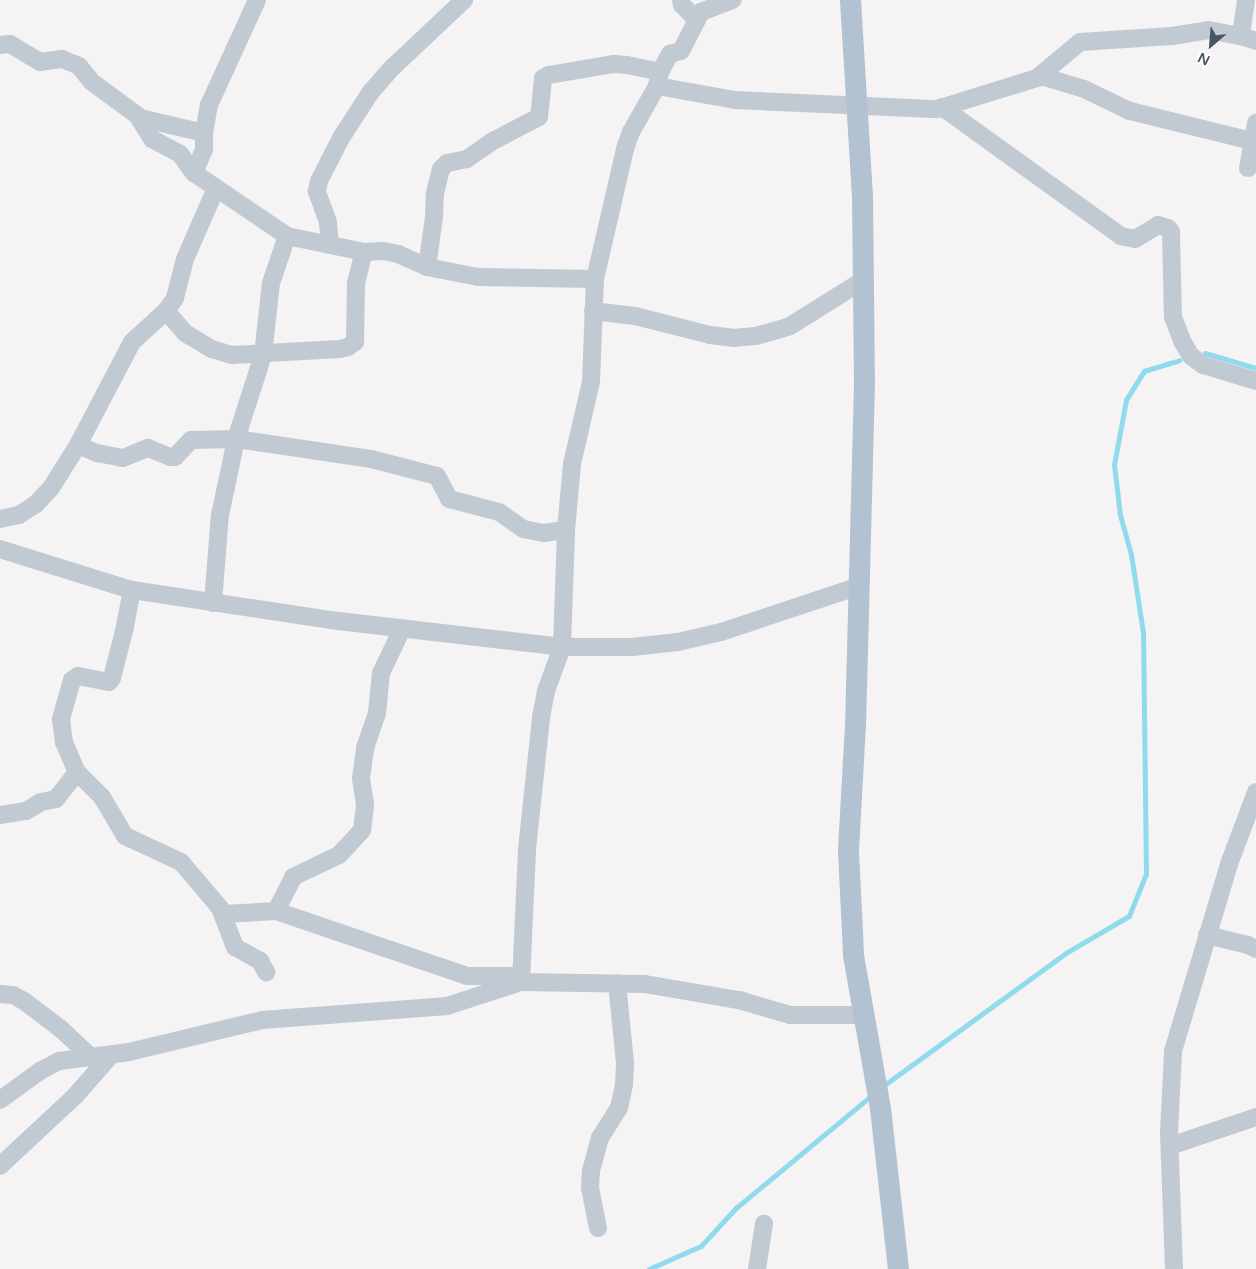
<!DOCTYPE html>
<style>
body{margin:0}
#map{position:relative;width:1256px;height:1269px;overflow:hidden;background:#f5f3f3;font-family:"Varela Round",sans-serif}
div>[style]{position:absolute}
.stream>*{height:4.5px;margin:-2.25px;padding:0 2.25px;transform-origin:2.25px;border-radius:2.25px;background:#90daee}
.minor>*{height:18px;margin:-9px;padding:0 9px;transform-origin:9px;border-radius:9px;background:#c1cad2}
.major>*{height:21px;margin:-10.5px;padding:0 10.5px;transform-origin:10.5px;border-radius:10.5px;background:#b3c2d1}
span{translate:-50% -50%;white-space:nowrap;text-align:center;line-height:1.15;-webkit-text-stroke:4px #fff;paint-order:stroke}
.north{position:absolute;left:1186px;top:20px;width:50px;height:50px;-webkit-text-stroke:4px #fff;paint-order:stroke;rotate:207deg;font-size:14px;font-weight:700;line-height:20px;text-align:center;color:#4a5661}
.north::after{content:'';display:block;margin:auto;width:18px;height:22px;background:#4a5661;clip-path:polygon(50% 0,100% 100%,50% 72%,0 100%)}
</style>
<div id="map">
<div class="stream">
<div style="left:1205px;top:353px;width:53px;rotate:16.4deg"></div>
<div style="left:883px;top:1086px;width:226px;rotate:-36deg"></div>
<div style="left:1066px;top:953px;width:73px;rotate:-30.4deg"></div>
<div style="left:1129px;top:916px;width:45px;rotate:-68deg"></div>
<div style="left:1146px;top:874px;width:241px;rotate:-90.7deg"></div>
<div style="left:1143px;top:633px;width:79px;rotate:-98.7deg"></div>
<div style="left:1131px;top:555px;width:41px;rotate:-105.4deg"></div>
<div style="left:1120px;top:515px;width:50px;rotate:-96.8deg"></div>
<div style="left:1114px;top:465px;width:66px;rotate:-79.5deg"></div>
<div style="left:1126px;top:400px;width:34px;rotate:-58deg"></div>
<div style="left:1144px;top:371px;width:37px;rotate:-17deg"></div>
<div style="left:649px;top:1269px;width:57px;rotate:-23.9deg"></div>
<div style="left:701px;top:1246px;width:52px;rotate:-47.4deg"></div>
<div style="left:736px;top:1208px;width:175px;rotate:-39.7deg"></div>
</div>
<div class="minor">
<div style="left:681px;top:0;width:5px;rotate:79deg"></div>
<div style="left:682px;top:5px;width:20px;rotate:45deg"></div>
<div style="left:1246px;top:0;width:36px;rotate:98deg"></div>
<div style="left:1241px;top:36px;width:16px;rotate:18deg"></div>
<div style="left:0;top:45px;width:10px;rotate:-6deg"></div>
<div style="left:10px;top:44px;width:35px;rotate:31deg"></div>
<div style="left:40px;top:62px;width:22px;rotate:-8deg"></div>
<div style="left:62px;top:59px;width:18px;rotate:22deg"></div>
<div style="left:79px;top:66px;width:21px;rotate:51deg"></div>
<div style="left:92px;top:82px;width:56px;rotate:36.3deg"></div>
<div style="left:137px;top:115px;width:28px;rotate:58deg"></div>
<div style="left:152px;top:139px;width:32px;rotate:28deg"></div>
<div style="left:180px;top:154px;width:24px;rotate:54deg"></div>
<div style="left:194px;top:173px;width:112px;rotate:34.1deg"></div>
<div style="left:287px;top:236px;width:79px;rotate:11.7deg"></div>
<div style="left:364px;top:252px;width:19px;rotate:-3deg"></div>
<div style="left:383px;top:251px;width:15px;rotate:11deg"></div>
<div style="left:398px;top:254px;width:32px;rotate:24deg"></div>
<div style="left:427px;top:267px;width:52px;rotate:11.1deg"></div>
<div style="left:478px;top:277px;width:117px;rotate:1deg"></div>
<div style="left:1041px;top:76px;width:45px;rotate:16.8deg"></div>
<div style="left:1084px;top:89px;width:51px;rotate:25.6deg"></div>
<div style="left:1130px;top:111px;width:130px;rotate:13.8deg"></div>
<div style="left:657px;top:86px;width:79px;rotate:10.2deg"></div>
<div style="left:735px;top:100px;width:202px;rotate:2.6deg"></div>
<div style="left:937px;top:109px;width:105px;rotate:-17.2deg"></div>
<div style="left:1037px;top:78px;width:56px;rotate:-39.9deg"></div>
<div style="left:1080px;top:42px;width:92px;rotate:-3.7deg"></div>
<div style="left:1172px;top:36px;width:37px;rotate:-9deg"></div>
<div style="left:1209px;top:30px;width:33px;rotate:11deg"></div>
<div style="left:942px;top:107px;width:221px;rotate:35.8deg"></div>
<div style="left:1121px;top:236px;width:14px;rotate:12deg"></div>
<div style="left:1135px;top:239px;width:27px;rotate:-31deg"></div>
<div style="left:1158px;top:225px;width:10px;rotate:17deg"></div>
<div style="left:1168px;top:228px;width:5px;rotate:53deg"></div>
<div style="left:1171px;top:232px;width:85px;rotate:88.7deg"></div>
<div style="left:1173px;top:317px;width:26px;rotate:69deg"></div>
<div style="left:1182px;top:341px;width:17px;rotate:59deg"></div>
<div style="left:1191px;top:356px;width:15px;rotate:37deg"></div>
<div style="left:1203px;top:365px;width:55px;rotate:16.8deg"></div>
<div style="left:140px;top:118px;width:66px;rotate:13.2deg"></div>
<div style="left:204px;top:133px;width:28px;rotate:-80deg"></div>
<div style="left:209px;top:105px;width:115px;rotate:-65.4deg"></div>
<div style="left:1248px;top:168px;width:46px;rotate:-79.9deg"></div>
<div style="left:194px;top:173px;width:25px;rotate:-67deg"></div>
<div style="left:204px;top:150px;width:17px;rotate:-90deg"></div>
<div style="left:330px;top:245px;width:23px;rotate:-95deg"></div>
<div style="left:328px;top:222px;width:33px;rotate:-110deg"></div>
<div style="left:317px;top:191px;width:10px;rotate:-79deg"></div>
<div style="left:319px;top:181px;width:48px;rotate:-62.9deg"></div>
<div style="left:341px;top:138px;width:54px;rotate:-57.2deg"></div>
<div style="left:370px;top:93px;width:35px;rotate:-49deg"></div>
<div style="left:393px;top:67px;width:98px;rotate:-43.3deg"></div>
<div style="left:427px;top:267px;width:50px;rotate:-82deg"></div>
<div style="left:434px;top:217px;width:24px;rotate:-88deg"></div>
<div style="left:435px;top:193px;width:25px;rotate:-76deg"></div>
<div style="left:441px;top:169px;width:8px;rotate:-45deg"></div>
<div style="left:447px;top:163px;width:20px;rotate:-11deg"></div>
<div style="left:467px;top:159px;width:29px;rotate:-35deg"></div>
<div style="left:491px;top:142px;width:54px;rotate:-27.5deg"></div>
<div style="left:539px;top:117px;width:39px;rotate:-84deg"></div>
<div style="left:543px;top:78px;width:7px;rotate:-27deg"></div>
<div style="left:549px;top:75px;width:66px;rotate:-9.6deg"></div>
<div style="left:614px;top:64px;width:13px;rotate:4deg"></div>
<div style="left:627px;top:65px;width:34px;rotate:12deg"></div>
<div style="left:166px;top:311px;width:29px;rotate:49deg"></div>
<div style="left:185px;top:333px;width:31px;rotate:31deg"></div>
<div style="left:212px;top:349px;width:21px;rotate:17deg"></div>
<div style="left:232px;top:355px;width:108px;rotate:-3.2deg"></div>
<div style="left:340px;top:349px;width:8px;rotate:-14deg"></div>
<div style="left:348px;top:347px;width:9px;rotate:-36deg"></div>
<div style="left:355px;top:342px;width:59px;rotate:-89deg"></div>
<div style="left:356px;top:283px;width:32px;rotate:-76deg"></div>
<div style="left:593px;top:311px;width:42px;rotate:6.8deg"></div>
<div style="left:635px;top:316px;width:77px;rotate:14.2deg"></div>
<div style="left:710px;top:335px;width:23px;rotate:7deg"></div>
<div style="left:733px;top:338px;width:23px;rotate:-5deg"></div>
<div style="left:756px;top:336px;width:35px;rotate:-16deg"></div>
<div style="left:790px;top:326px;width:85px;rotate:-32deg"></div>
<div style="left:78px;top:445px;width:21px;rotate:23deg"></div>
<div style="left:97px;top:453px;width:26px;rotate:11deg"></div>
<div style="left:123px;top:458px;width:27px;rotate:-22deg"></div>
<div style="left:148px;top:448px;width:24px;rotate:22deg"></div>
<div style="left:170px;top:457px;width:5px"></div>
<div style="left:175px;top:457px;width:23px;rotate:-47deg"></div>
<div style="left:191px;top:440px;width:45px;rotate:-1.3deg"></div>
<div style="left:236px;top:439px;width:136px;rotate:8.4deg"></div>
<div style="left:371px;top:459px;width:68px;rotate:14.4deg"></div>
<div style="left:437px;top:476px;width:26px;rotate:62deg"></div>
<div style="left:449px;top:499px;width:52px;rotate:14.6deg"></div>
<div style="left:499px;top:512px;width:29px;rotate:35deg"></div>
<div style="left:523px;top:529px;width:21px;rotate:11deg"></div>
<div style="left:544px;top:533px;width:22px;rotate:-8deg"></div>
<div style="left:0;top:519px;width:19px;rotate:-12deg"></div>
<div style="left:19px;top:515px;width:20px;rotate:-33deg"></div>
<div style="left:36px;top:504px;width:22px;rotate:-47deg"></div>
<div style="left:51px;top:488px;width:51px;rotate:-57.9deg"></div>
<div style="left:78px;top:445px;width:116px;rotate:-62.3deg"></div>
<div style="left:132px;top:342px;width:46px;rotate:-42.4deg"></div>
<div style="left:166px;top:311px;width:16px;rotate:-55deg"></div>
<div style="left:175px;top:298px;width:40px;rotate:-75.6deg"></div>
<div style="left:185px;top:259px;width:77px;rotate:-66.4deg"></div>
<div style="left:0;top:549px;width:138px;rotate:17.3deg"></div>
<div style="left:132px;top:590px;width:200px;rotate:8.6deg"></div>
<div style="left:330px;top:620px;width:234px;rotate:6.6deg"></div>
<div style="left:562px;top:647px;width:70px"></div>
<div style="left:632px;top:647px;width:46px;rotate:-6.2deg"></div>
<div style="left:678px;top:642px;width:44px;rotate:-13.1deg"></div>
<div style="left:721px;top:632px;width:145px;rotate:-18.4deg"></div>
<div style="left:132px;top:590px;width:38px;rotate:101deg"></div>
<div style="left:125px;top:627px;width:53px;rotate:104.3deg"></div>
<div style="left:112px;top:678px;width:5px;rotate:127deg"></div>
<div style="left:109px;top:682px;width:32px;rotate:-169deg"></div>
<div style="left:78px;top:676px;width:7px;rotate:146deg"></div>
<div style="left:72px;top:680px;width:41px;rotate:105.8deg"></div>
<div style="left:61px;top:719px;width:23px;rotate:83deg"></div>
<div style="left:64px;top:742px;width:33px;rotate:67deg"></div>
<div style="left:77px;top:772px;width:35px;rotate:45deg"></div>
<div style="left:102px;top:797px;width:45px;rotate:59.5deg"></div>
<div style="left:125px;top:836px;width:62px;rotate:24.9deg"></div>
<div style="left:181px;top:862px;width:60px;rotate:49.7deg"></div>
<div style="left:220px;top:908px;width:42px;rotate:69deg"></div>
<div style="left:235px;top:947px;width:29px;rotate:29deg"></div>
<div style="left:260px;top:961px;width:13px;rotate:61deg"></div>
<div style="left:213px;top:603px;width:88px;rotate:-85.5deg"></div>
<div style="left:220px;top:515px;width:29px;rotate:-78deg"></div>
<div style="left:226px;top:487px;width:49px;rotate:-78.2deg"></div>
<div style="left:236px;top:439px;width:88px;rotate:-72.2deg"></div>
<div style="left:263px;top:355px;width:72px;rotate:-83.7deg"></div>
<div style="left:271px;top:283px;width:50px;rotate:-71.2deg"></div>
<div style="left:0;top:815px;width:26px;rotate:-9deg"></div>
<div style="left:26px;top:811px;width:17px;rotate:-31deg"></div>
<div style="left:41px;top:802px;width:15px;rotate:-11deg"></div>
<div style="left:56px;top:799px;width:34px;rotate:-52deg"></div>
<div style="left:276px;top:911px;width:38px;rotate:-63deg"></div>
<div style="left:293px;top:877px;width:51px;rotate:-25.6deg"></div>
<div style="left:339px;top:855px;width:34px;rotate:-47deg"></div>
<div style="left:362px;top:830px;width:26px;rotate:-83deg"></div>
<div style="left:365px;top:804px;width:26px;rotate:-99deg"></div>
<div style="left:361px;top:778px;width:30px;rotate:-82deg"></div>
<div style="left:365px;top:748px;width:37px;rotate:-71deg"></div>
<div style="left:377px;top:713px;width:40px;rotate:-84.3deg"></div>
<div style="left:381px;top:673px;width:49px;rotate:-64.5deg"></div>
<div style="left:223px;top:914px;width:53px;rotate:-3.2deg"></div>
<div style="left:276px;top:911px;width:202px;rotate:18.8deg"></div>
<div style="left:467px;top:976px;width:52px"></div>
<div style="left:1207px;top:935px;width:42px;rotate:13.7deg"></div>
<div style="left:1248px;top:945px;width:9px;rotate:27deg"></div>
<div style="left:521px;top:982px;width:133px;rotate:-87.4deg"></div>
<div style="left:527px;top:849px;width:133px;rotate:-83.9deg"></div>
<div style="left:541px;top:717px;width:26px;rotate:-79deg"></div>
<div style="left:546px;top:691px;width:47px;rotate:-70deg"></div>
<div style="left:562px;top:647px;width:117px;rotate:-88deg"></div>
<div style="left:566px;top:530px;width:66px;rotate:-84.8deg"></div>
<div style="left:572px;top:464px;width:84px;rotate:-77deg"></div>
<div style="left:591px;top:382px;width:103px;rotate:-87.8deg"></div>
<div style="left:595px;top:279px;width:133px;rotate:-77deg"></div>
<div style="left:625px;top:149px;width:18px;rotate:-71deg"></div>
<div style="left:631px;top:132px;width:53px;rotate:-60.5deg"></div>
<div style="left:657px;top:86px;width:14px;rotate:-78deg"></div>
<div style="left:660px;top:72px;width:21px;rotate:-61deg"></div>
<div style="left:670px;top:54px;width:11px;rotate:-15deg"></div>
<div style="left:681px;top:51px;width:44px;rotate:-62.9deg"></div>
<div style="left:701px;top:12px;width:34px;rotate:-21deg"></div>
<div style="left:0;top:994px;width:13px;rotate:4deg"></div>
<div style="left:13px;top:995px;width:13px;rotate:29deg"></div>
<div style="left:24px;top:1001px;width:46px;rotate:37.1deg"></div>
<div style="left:61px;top:1029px;width:42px;rotate:43.1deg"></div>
<div style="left:0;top:1100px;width:49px;rotate:-35.9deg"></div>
<div style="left:40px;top:1071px;width:21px;rotate:-28deg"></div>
<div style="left:59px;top:1061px;width:71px;rotate:-7.3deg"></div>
<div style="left:129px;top:1052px;width:137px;rotate:-13.5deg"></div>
<div style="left:262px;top:1020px;width:186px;rotate:-4.3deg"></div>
<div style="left:447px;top:1006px;width:78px;rotate:-18deg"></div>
<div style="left:521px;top:982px;width:124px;rotate:0.9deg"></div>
<div style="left:645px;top:984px;width:95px;rotate:9.7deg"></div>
<div style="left:739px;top:1000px;width:53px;rotate:16.4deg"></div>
<div style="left:790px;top:1015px;width:73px"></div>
<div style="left:1170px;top:1146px;width:91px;rotate:-18.6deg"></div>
<div style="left:0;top:1166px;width:103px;rotate:-43deg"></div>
<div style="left:75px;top:1096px;width:56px;rotate:-48.6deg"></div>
<div style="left:598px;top:1228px;width:41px;rotate:-101.3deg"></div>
<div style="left:590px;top:1188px;width:17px;rotate:-87deg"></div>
<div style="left:591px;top:1171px;width:34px;rotate:-75deg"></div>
<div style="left:600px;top:1138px;width:36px;rotate:-58deg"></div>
<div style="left:619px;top:1108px;width:25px;rotate:-78deg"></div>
<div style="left:624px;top:1084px;width:21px;rotate:-87deg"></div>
<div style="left:625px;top:1063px;width:80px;rotate:-95.7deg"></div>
<div style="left:757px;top:1269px;width:46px;rotate:-81.2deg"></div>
<div style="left:1174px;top:1269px;width:135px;rotate:-92.1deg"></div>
<div style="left:1169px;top:1134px;width:83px;rotate:-87.2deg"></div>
<div style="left:1173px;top:1051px;width:195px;rotate:-73.3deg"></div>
<div style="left:1229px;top:864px;width:77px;rotate:-69.4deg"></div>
</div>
<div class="major">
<div style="left:850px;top:0;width:195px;rotate:86.5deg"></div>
<div style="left:862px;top:195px;width:188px;rotate:89.4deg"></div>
<div style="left:864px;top:383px;width:341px;rotate:91.5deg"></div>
<div style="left:855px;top:724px;width:127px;rotate:93.2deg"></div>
<div style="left:848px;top:851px;width:104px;rotate:87.2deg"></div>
<div style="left:853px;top:955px;width:155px;rotate:80deg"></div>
<div style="left:880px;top:1108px;width:162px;rotate:83.6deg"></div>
</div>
<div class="north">N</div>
</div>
